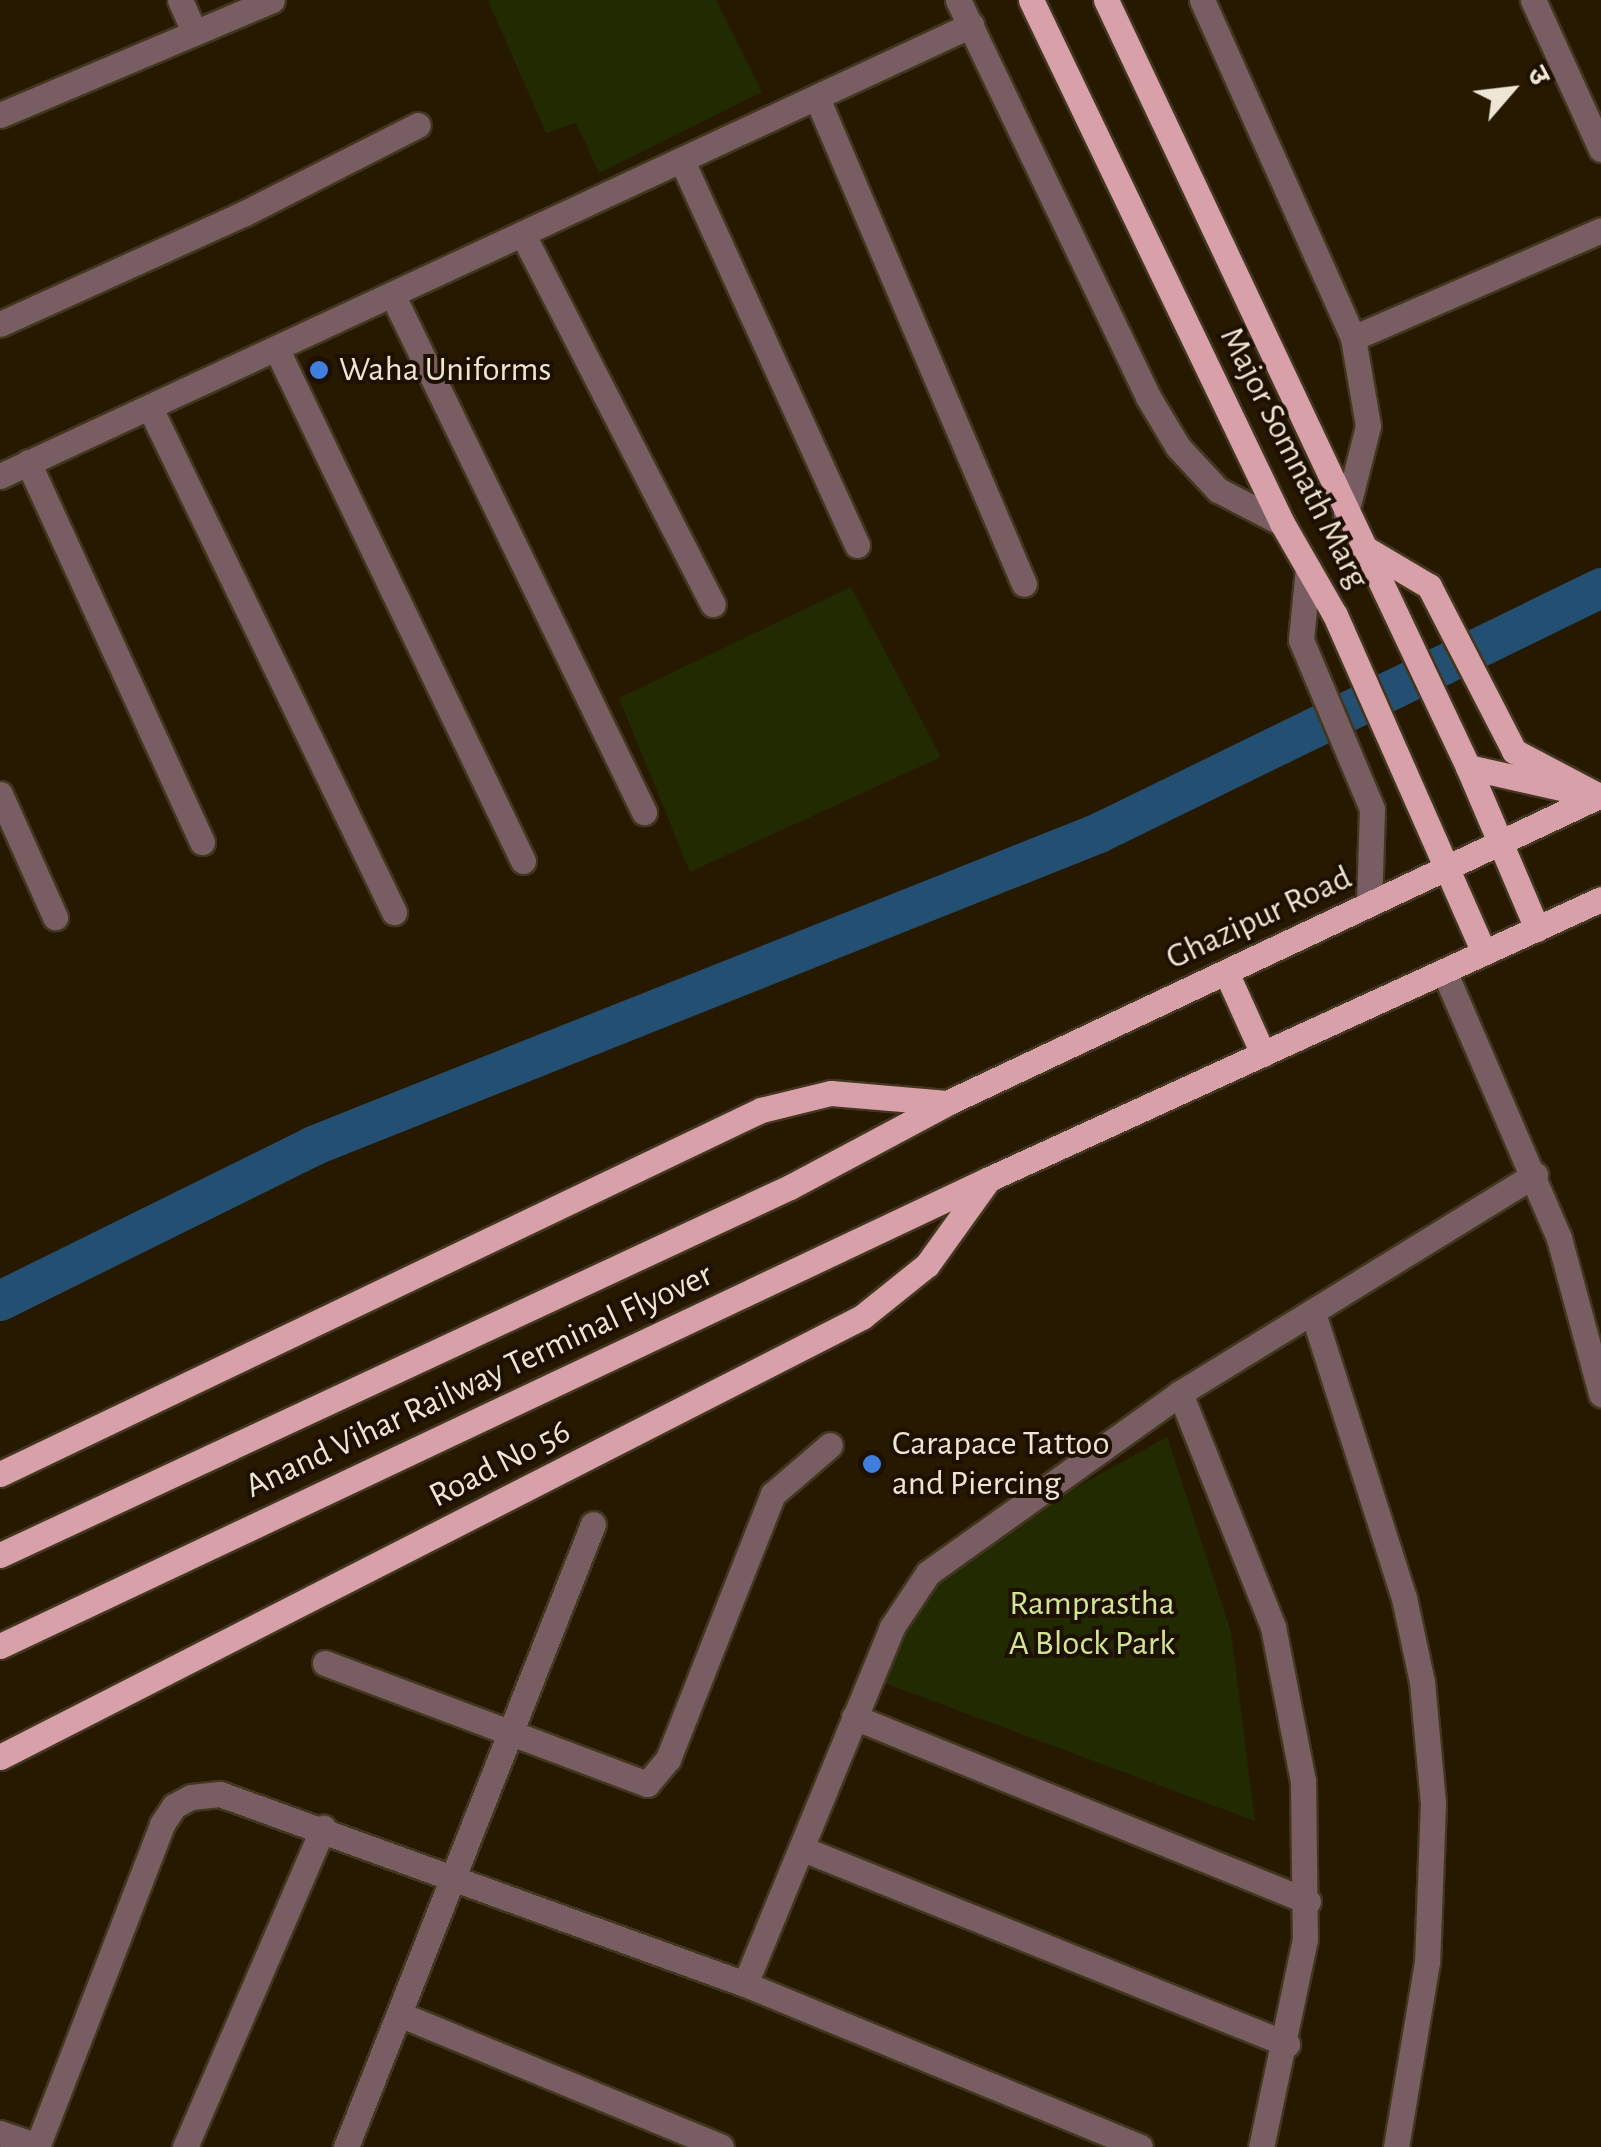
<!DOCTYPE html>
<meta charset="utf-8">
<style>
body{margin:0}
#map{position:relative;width:1601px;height:2147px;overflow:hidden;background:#271900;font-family:"Alegreya Sans","Noto Sans Devanagari",sans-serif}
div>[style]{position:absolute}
.green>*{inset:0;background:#222a02}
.canal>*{height:40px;margin:-20px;padding:0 20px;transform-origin:20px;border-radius:20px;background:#234f73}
.roads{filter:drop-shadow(2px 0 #43361e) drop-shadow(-2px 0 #43361e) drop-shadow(0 2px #43361e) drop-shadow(0 -2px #43361e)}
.minor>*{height:25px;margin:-12.5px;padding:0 12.5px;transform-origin:12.5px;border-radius:12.5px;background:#785e62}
.major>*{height:25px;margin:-12.5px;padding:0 12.5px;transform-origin:12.5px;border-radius:12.5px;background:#d8a1aa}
.dots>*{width:28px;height:28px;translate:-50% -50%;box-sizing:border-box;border:5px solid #1d1000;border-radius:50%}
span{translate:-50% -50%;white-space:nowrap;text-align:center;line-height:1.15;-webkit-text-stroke:8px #1d1000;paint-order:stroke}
.poi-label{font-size:35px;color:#eee5d5}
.left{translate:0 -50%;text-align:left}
.street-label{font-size:35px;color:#eee5d5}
.park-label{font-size:35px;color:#d1e694}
.north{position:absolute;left:1461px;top:40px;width:100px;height:100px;-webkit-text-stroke:8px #1d1000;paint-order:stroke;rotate:62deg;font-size:28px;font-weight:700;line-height:40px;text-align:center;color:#eee5d5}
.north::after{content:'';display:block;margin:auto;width:35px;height:45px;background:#eee5d5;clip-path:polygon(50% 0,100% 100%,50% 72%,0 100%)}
</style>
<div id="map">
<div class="green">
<div style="clip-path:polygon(488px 0,716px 0,762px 92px,599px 173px,576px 123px,546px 133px)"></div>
<div style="clip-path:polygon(851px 587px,941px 757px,690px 872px,619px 698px)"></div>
<div style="clip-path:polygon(1167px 1437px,1231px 1632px,1255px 1821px,871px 1678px,911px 1579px)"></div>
</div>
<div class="canal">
<div style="left:0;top:1301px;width:349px;rotate:-26.3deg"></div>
<div style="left:313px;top:1146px;width:846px;rotate:-21.71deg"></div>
<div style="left:1099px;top:833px;width:559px;rotate:-26.01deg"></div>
</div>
<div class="roads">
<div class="minor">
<div style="left:180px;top:0;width:36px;rotate:66deg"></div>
<div style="left:958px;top:0;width:440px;rotate:64.4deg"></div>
<div style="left:1148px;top:397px;width:58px;rotate:59deg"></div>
<div style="left:1178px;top:447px;width:59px;rotate:47.1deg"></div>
<div style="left:1218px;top:490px;width:72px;rotate:27.3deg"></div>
<div style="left:1202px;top:0;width:370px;rotate:65.9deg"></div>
<div style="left:1353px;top:338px;width:89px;rotate:80.3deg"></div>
<div style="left:1368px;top:426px;width:90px;rotate:104.2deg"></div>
<div style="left:1533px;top:0;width:164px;rotate:65.5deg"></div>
<div style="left:817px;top:98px;width:528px;rotate:66.93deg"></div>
<div style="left:0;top:115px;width:295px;rotate:-22.9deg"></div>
<div style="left:682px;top:161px;width:422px;rotate:65.5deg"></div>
<div style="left:523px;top:235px;width:415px;rotate:62.8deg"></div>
<div style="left:393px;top:296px;width:574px;rotate:64.06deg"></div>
<div style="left:0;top:324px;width:267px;rotate:-24.4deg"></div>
<div style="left:243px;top:214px;width:196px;rotate:-27deg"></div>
<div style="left:1353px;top:338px;width:270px;rotate:-23.5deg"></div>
<div style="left:277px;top:350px;width:567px;rotate:64.29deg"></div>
<div style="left:151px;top:410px;width:558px;rotate:64.17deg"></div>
<div style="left:28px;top:462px;width:418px;rotate:65.4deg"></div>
<div style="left:0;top:476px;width:1071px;rotate:-24.91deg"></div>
<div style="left:1308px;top:568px;width:72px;rotate:95.6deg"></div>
<div style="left:1301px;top:640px;width:183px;rotate:67.2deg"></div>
<div style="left:1372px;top:809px;width:95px;rotate:91.8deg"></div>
<div style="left:0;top:794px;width:135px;rotate:65.9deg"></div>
<div style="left:1444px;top:971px;width:291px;rotate:66.7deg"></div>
<div style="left:1559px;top:1238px;width:162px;rotate:74.9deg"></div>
<div style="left:1313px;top:1313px;width:299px;rotate:72.3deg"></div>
<div style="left:1404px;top:1598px;width:86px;rotate:77.9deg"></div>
<div style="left:1422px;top:1682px;width:121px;rotate:84.8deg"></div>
<div style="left:1433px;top:1802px;width:160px;rotate:92.1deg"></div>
<div style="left:1427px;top:1962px;width:188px;rotate:99.5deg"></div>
<div style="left:1180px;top:1393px;width:252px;rotate:68.3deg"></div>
<div style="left:1273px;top:1627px;width:157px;rotate:79deg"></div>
<div style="left:1303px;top:1781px;width:158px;rotate:89.3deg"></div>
<div style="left:1305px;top:1939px;width:213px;rotate:101.9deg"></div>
<div style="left:325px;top:1663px;width:344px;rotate:20.6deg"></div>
<div style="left:647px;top:1784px;width:33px;rotate:-50deg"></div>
<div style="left:668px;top:1759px;width:285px;rotate:-68.4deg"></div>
<div style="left:773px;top:1494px;width:75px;rotate:-40.7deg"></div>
<div style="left:854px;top:1717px;width:490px;rotate:22.1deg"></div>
<div style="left:803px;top:1849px;width:522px;rotate:21.94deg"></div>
<div style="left:745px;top:1984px;width:386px;rotate:-67.6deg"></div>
<div style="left:892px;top:1627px;width:65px;rotate:-56.3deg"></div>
<div style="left:928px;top:1573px;width:310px;rotate:-35.5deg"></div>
<div style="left:1180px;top:1393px;width:417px;rotate:-31.6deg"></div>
<div style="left:399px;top:2014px;width:348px;rotate:22.4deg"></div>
<div style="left:0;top:2133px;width:40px;rotate:18.9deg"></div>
<div style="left:37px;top:2147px;width:346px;rotate:-68.8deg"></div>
<div style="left:162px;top:1824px;width:22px;rotate:-56deg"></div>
<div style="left:174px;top:1806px;width:19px;rotate:-28deg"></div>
<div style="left:191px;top:1797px;width:29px;rotate:-6deg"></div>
<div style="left:220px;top:1794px;width:558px;rotate:19.9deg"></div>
<div style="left:745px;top:1984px;width:427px;rotate:22.4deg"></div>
<div style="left:185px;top:2147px;width:348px;rotate:-66.6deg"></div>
<div style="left:346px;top:2147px;width:670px;rotate:-68.37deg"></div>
</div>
<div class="major">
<div style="left:1031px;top:0;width:580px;rotate:64.36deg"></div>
<div style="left:1282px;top:523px;width:106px;rotate:60.1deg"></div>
<div style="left:1335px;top:615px;width:369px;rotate:66.2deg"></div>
<div style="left:1106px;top:0;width:848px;rotate:64.73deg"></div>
<div style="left:1468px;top:767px;width:176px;rotate:66.9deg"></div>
<div style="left:1363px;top:547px;width:77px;rotate:30.6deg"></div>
<div style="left:1429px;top:586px;width:186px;rotate:62.7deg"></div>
<div style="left:1514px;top:751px;width:96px;rotate:27.9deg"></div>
<div style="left:1468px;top:767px;width:100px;rotate:12.7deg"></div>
<div style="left:1226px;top:972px;width:90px;rotate:65.7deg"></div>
<div style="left:0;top:1474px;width:844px;rotate:-25.56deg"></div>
<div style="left:761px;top:1110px;width:72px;rotate:-13.7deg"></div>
<div style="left:831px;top:1093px;width:116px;rotate:4.9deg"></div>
<div style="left:0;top:1555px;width:872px;rotate:-24.98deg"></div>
<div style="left:790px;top:1187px;width:178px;rotate:-28.1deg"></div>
<div style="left:947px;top:1103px;width:723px;rotate:-25.22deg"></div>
<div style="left:0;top:1646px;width:1094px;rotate:-25.28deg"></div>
<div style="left:989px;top:1179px;width:673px;rotate:-24.58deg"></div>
<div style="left:0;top:1757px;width:968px;rotate:-27.04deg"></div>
<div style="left:862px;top:1317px;width:83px;rotate:-38.7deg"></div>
<div style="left:927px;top:1265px;width:101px;rotate:-54.3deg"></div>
</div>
</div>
<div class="dots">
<div style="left:319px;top:370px;background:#3f7fe0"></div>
<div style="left:872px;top:1464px;background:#3f7fe0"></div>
</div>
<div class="poi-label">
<span class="left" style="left:339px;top:370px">Waha Uniforms</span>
<span class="left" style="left:892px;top:1464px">Carapace Tattoo<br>and Piercing</span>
</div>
<div class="street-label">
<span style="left:1294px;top:458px;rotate:63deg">Major Somnath Marg</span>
<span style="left:1259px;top:918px;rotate:-25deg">Ghazipur Road</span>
<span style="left:479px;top:1381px;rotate:-25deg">Anand Vihar Railway Terminal Flyover</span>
<span style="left:500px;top:1464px;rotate:-27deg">Road No 56</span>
</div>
<div class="park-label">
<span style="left:1092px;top:1624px">Ramprastha<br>A Block Park</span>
</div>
<div class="north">उ</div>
</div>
